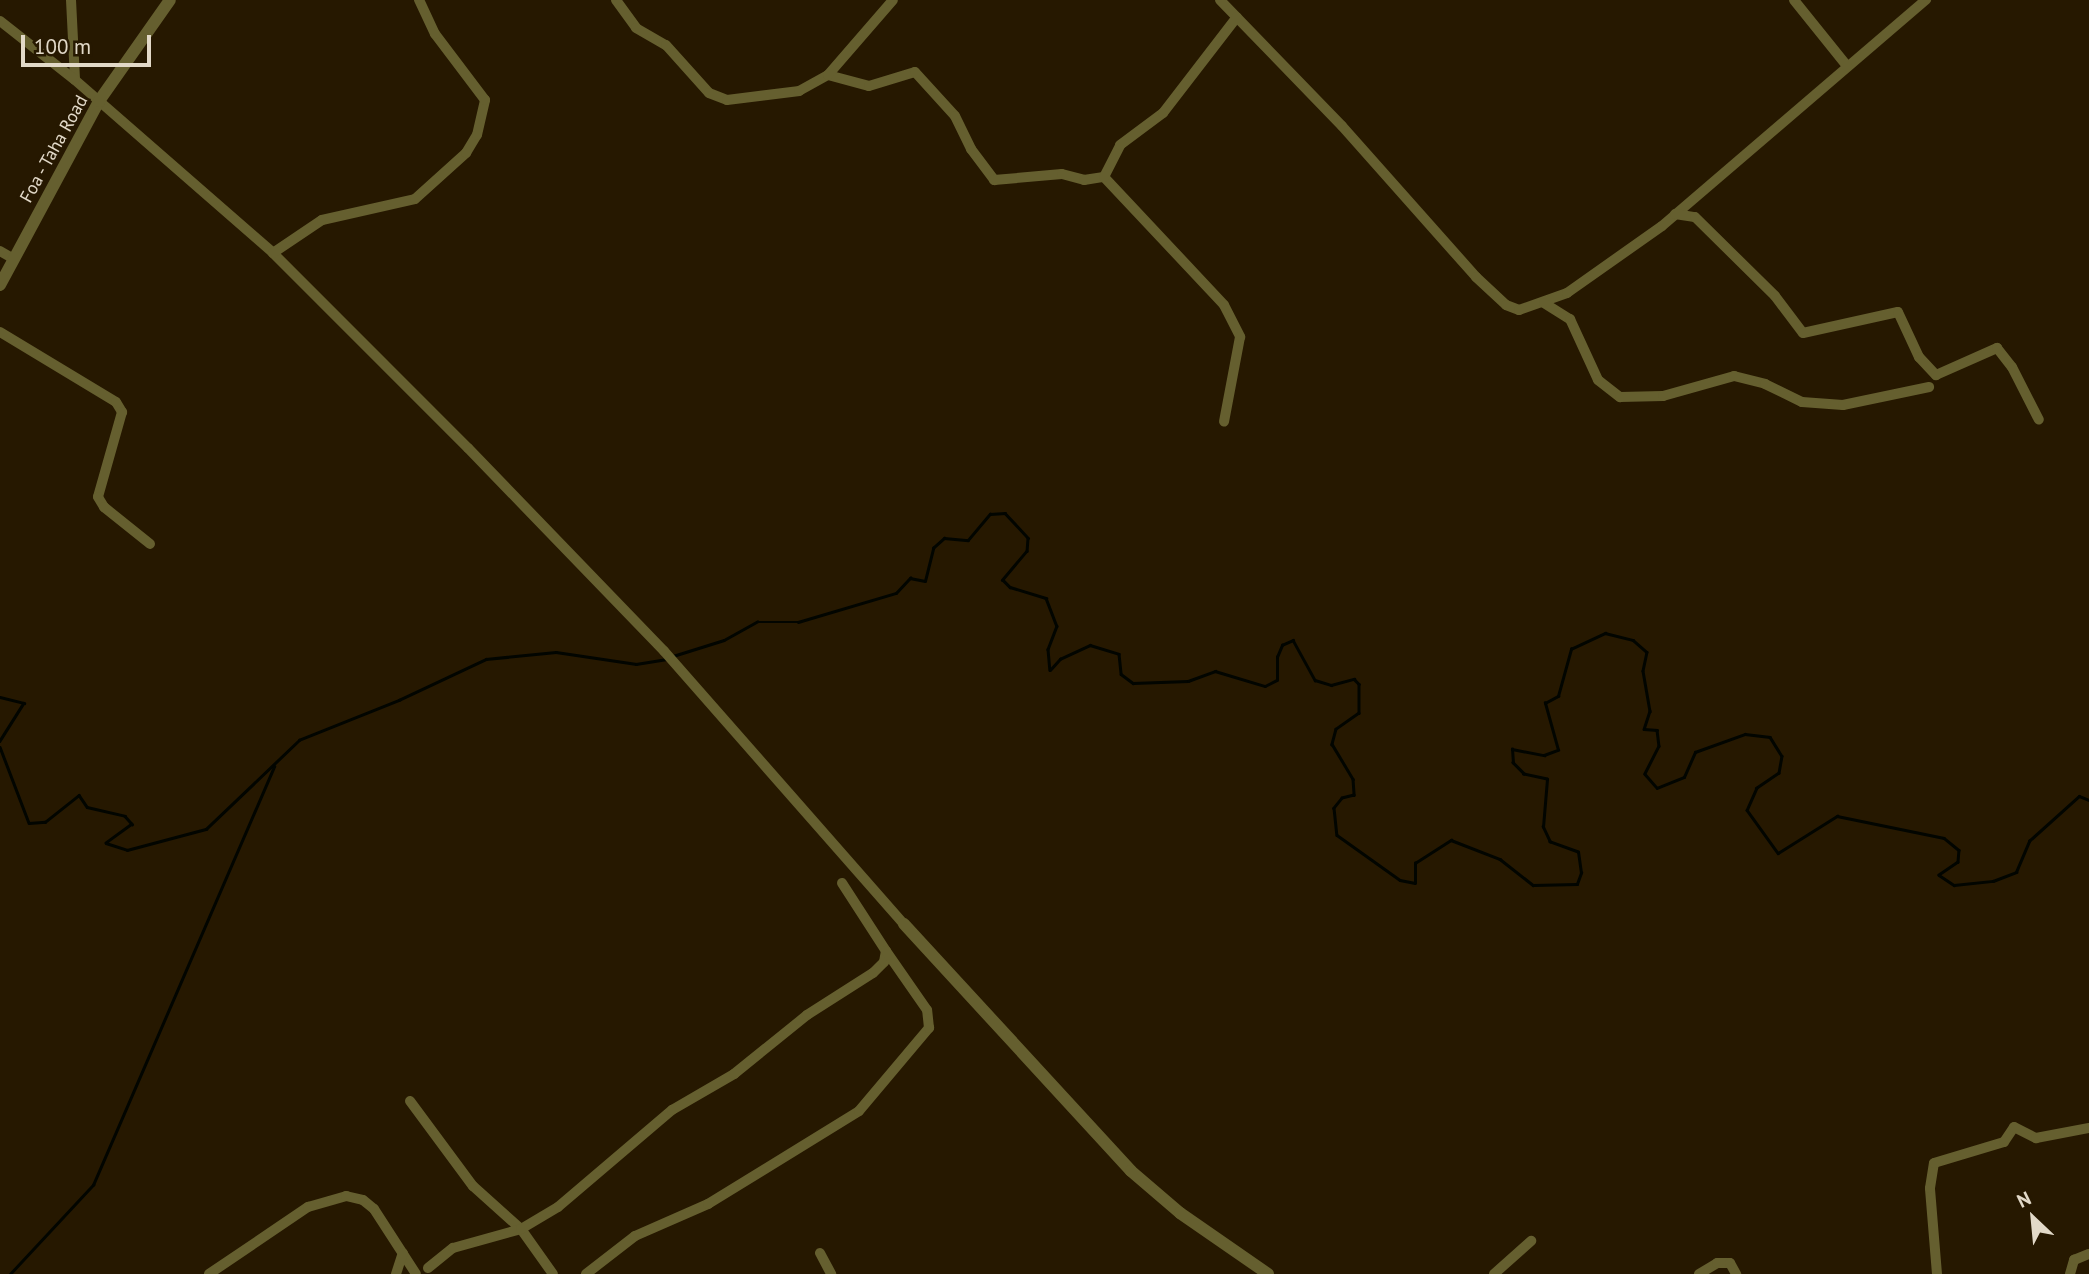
<!DOCTYPE html>
<style>
body{margin:0}
#map{position:relative;width:2089px;height:1274px;overflow:hidden;background:#261800;font-family:"PT Sans",sans-serif}
div>[style]{position:absolute}
.stream>*{height:2.5px;margin:-1.25px;padding:0 1.25px;transform-origin:1.25px;border-radius:1.25px;background:#020500}
.minor>*{height:10px;margin:-5px;padding:0 5px;transform-origin:5px;border-radius:5px;background:#655f2f}
.tertiary>*{height:12px;margin:-6px;padding:0 6px;transform-origin:6px;border-radius:6px;background:#655f2f}
span{translate:-50% -50%;white-space:nowrap;text-align:center;line-height:1.15;-webkit-text-stroke:5px #261800;paint-order:stroke}
.street-label{font-size:18px;color:#e2d9c8}
.north{position:absolute;left:1998px;top:1183px;width:70px;height:70px;-webkit-text-stroke:5px #261800;paint-order:stroke;rotate:334deg;font-size:19px;font-weight:700;line-height:28px;text-align:center;color:#e2d9c8}
.north::after{content:'';display:block;margin:auto;width:24px;height:32px;background:#e2d9c8;clip-path:polygon(50% 0,100% 100%,50% 72%,0 100%)}
.scale{position:absolute;left:21px;top:35px;width:130px;height:32px;box-sizing:border-box;border:4px solid #e2d9c8;border-top:0;padding-left:9px;font-size:21px;line-height:24px;white-space:nowrap;color:#e2d9c8;-webkit-text-stroke:5px #261800;paint-order:stroke}
</style>
<div id="map">
<div class="stream">
<div style="left:673px;top:656px;width:53px;rotate:-17.4deg"></div>
<div style="left:724px;top:640px;width:38px;rotate:-29deg"></div>
<div style="left:757px;top:622px;width:41px"></div>
<div style="left:798px;top:622px;width:102px;rotate:-16.5deg"></div>
<div style="left:896px;top:593px;width:21px;rotate:-47deg"></div>
<div style="left:910px;top:578px;width:15px;rotate:11deg"></div>
<div style="left:925px;top:581px;width:34px;rotate:-76deg"></div>
<div style="left:933px;top:548px;width:15px;rotate:-42deg"></div>
<div style="left:944px;top:538px;width:24px;rotate:5deg"></div>
<div style="left:968px;top:540px;width:34px;rotate:-50deg"></div>
<div style="left:990px;top:514px;width:15px;rotate:-4deg"></div>
<div style="left:1005px;top:513px;width:34px;rotate:47deg"></div>
<div style="left:1028px;top:538px;width:13px;rotate:94deg"></div>
<div style="left:1027px;top:551px;width:38px;rotate:130deg"></div>
<div style="left:1003px;top:580px;width:10px;rotate:45deg"></div>
<div style="left:1010px;top:587px;width:38px;rotate:17deg"></div>
<div style="left:1046px;top:598px;width:30px;rotate:69deg"></div>
<div style="left:1057px;top:626px;width:25px;rotate:111deg"></div>
<div style="left:1048px;top:649px;width:21px;rotate:85deg"></div>
<div style="left:1050px;top:670px;width:15px;rotate:-48deg"></div>
<div style="left:1060px;top:659px;width:33px;rotate:-25deg"></div>
<div style="left:1090px;top:645px;width:30px;rotate:17deg"></div>
<div style="left:1119px;top:654px;width:20px;rotate:84deg"></div>
<div style="left:1121px;top:674px;width:15px;rotate:37deg"></div>
<div style="left:1133px;top:683px;width:55px;rotate:-2.1deg"></div>
<div style="left:1188px;top:681px;width:29px;rotate:-20deg"></div>
<div style="left:1215px;top:671px;width:52px;rotate:16.7deg"></div>
<div style="left:1265px;top:686px;width:13px;rotate:-27deg"></div>
<div style="left:1277px;top:680px;width:23px;rotate:-90deg"></div>
<div style="left:1277px;top:657px;width:13px;rotate:-67deg"></div>
<div style="left:1282px;top:645px;width:12px;rotate:-24deg"></div>
<div style="left:1293px;top:640px;width:46px;rotate:61.2deg"></div>
<div style="left:1315px;top:680px;width:17px;rotate:17deg"></div>
<div style="left:1331px;top:685px;width:24px;rotate:-15deg"></div>
<div style="left:1354px;top:679px;width:7px;rotate:45deg"></div>
<div style="left:1359px;top:684px;width:29px;rotate:90deg"></div>
<div style="left:1359px;top:713px;width:28px;rotate:145deg"></div>
<div style="left:1336px;top:729px;width:16px;rotate:105deg"></div>
<div style="left:1332px;top:744px;width:41px;rotate:59deg"></div>
<div style="left:1353px;top:779px;width:16px;rotate:86deg"></div>
<div style="left:1354px;top:795px;width:12px;rotate:166deg"></div>
<div style="left:1342px;top:798px;width:13px;rotate:129deg"></div>
<div style="left:1334px;top:808px;width:27px;rotate:84deg"></div>
<div style="left:1337px;top:835px;width:77px;rotate:35.5deg"></div>
<div style="left:1400px;top:880px;width:15px;rotate:11deg"></div>
<div style="left:1415px;top:883px;width:20px;rotate:-90deg"></div>
<div style="left:1415px;top:863px;width:43px;rotate:-32.6deg"></div>
<div style="left:1451px;top:840px;width:53px;rotate:21.2deg"></div>
<div style="left:1500px;top:859px;width:42px;rotate:38.2deg"></div>
<div style="left:1533px;top:885px;width:44px;rotate:-1.3deg"></div>
<div style="left:1577px;top:884px;width:12px;rotate:-70deg"></div>
<div style="left:1581px;top:873px;width:21px;rotate:-98deg"></div>
<div style="left:1578px;top:852px;width:30px;rotate:-160deg"></div>
<div style="left:1550px;top:842px;width:17px;rotate:-115deg"></div>
<div style="left:1543px;top:827px;width:48px;rotate:-85.2deg"></div>
<div style="left:1547px;top:779px;width:24px;rotate:-168deg"></div>
<div style="left:1524px;top:774px;width:16px;rotate:-135deg"></div>
<div style="left:1513px;top:763px;width:14px;rotate:-94deg"></div>
<div style="left:1512px;top:749px;width:33px;rotate:11deg"></div>
<div style="left:1544px;top:755px;width:15px;rotate:-20deg"></div>
<div style="left:1558px;top:750px;width:49px;rotate:-105.5deg"></div>
<div style="left:1545px;top:703px;width:15px;rotate:-28deg"></div>
<div style="left:1558px;top:696px;width:49px;rotate:-74.5deg"></div>
<div style="left:1571px;top:649px;width:38px;rotate:-25deg"></div>
<div style="left:1605px;top:633px;width:29px;rotate:14deg"></div>
<div style="left:1633px;top:640px;width:18px;rotate:41deg"></div>
<div style="left:1647px;top:652px;width:19px;rotate:102deg"></div>
<div style="left:1643px;top:671px;width:41px;rotate:80.1deg"></div>
<div style="left:1650px;top:711px;width:19px;rotate:108deg"></div>
<div style="left:1644px;top:729px;width:13px;rotate:4deg"></div>
<div style="left:1657px;top:730px;width:16px;rotate:83deg"></div>
<div style="left:1659px;top:746px;width:31px;rotate:117deg"></div>
<div style="left:1645px;top:774px;width:18px;rotate:49deg"></div>
<div style="left:1657px;top:788px;width:29px;rotate:-22deg"></div>
<div style="left:1684px;top:777px;width:27px;rotate:-66deg"></div>
<div style="left:1695px;top:752px;width:53px;rotate:-19.8deg"></div>
<div style="left:1745px;top:734px;width:25px;rotate:7deg"></div>
<div style="left:1770px;top:737px;width:22px;rotate:58deg"></div>
<div style="left:1782px;top:756px;width:17px;rotate:100deg"></div>
<div style="left:1779px;top:773px;width:27px;rotate:146deg"></div>
<div style="left:1757px;top:788px;width:24px;rotate:114deg"></div>
<div style="left:1747px;top:810px;width:53px;rotate:54.2deg"></div>
<div style="left:1778px;top:853px;width:70px;rotate:-32.1deg"></div>
<div style="left:1837px;top:816px;width:109px;rotate:11.6deg"></div>
<div style="left:1944px;top:838px;width:19px;rotate:39deg"></div>
<div style="left:1959px;top:850px;width:12px;rotate:95deg"></div>
<div style="left:1958px;top:862px;width:23px;rotate:146deg"></div>
<div style="left:1939px;top:875px;width:18px;rotate:34deg"></div>
<div style="left:1954px;top:885px;width:39px;rotate:-6deg"></div>
<div style="left:1993px;top:881px;width:25px;rotate:-21deg"></div>
<div style="left:2016px;top:872px;width:34px;rotate:-67deg"></div>
<div style="left:2029px;top:841px;width:67px;rotate:-42deg"></div>
<div style="left:2079px;top:796px;width:11px;rotate:22deg"></div>
<div style="left:0;top:697px;width:25px;rotate:14deg"></div>
<div style="left:24px;top:703px;width:45px;rotate:122.3deg"></div>
<div style="left:0;top:747px;width:81px;rotate:69.1deg"></div>
<div style="left:29px;top:823px;width:16px;rotate:-4deg"></div>
<div style="left:45px;top:822px;width:43px;rotate:-38.5deg"></div>
<div style="left:79px;top:795px;width:14px;rotate:56deg"></div>
<div style="left:87px;top:807px;width:39px;rotate:13deg"></div>
<div style="left:125px;top:816px;width:11px;rotate:49deg"></div>
<div style="left:132px;top:824px;width:32px;rotate:144deg"></div>
<div style="left:106px;top:843px;width:22px;rotate:18deg"></div>
<div style="left:127px;top:850px;width:82px;rotate:-14.9deg"></div>
<div style="left:206px;top:829px;width:129px;rotate:-43.7deg"></div>
<div style="left:299px;top:740px;width:108px;rotate:-21.8deg"></div>
<div style="left:399px;top:700px;width:96px;rotate:-25.2deg"></div>
<div style="left:486px;top:659px;width:70px;rotate:-5.7deg"></div>
<div style="left:556px;top:652px;width:81px;rotate:8.5deg"></div>
<div style="left:636px;top:664px;width:31px;rotate:-9deg"></div>
<div style="left:10px;top:1274px;width:122px;rotate:-47deg"></div>
<div style="left:93px;top:1185px;width:456px;rotate:-66.6deg"></div>
</div>
<div class="minor">
<div style="left:71px;top:0;width:80px;rotate:87.1deg"></div>
<div style="left:75px;top:80px;width:263px;rotate:41.1deg"></div>
<div style="left:273px;top:253px;width:276px;rotate:45deg"></div>
<div style="left:468px;top:448px;width:282px;rotate:46deg"></div>
<div style="left:664px;top:651px;width:363px;rotate:48.7deg"></div>
<div style="left:616px;top:0;width:34px;rotate:54deg"></div>
<div style="left:636px;top:28px;width:34px;rotate:30deg"></div>
<div style="left:666px;top:45px;width:64px;rotate:48.1deg"></div>
<div style="left:709px;top:93px;width:19px;rotate:21deg"></div>
<div style="left:727px;top:100px;width:73px;rotate:-7.1deg"></div>
<div style="left:799px;top:91px;width:33px;rotate:-29deg"></div>
<div style="left:828px;top:75px;width:42px;rotate:15deg"></div>
<div style="left:869px;top:86px;width:48px;rotate:-16.9deg"></div>
<div style="left:915px;top:72px;width:59px;rotate:47.7deg"></div>
<div style="left:955px;top:116px;width:37px;rotate:64deg"></div>
<div style="left:971px;top:149px;width:39px;rotate:53deg"></div>
<div style="left:994px;top:180px;width:68px;rotate:-5deg"></div>
<div style="left:1062px;top:174px;width:23px;rotate:15deg"></div>
<div style="left:1084px;top:180px;width:20px;rotate:-9deg"></div>
<div style="left:1104px;top:177px;width:175px;rotate:46.8deg"></div>
<div style="left:1224px;top:305px;width:36px;rotate:63deg"></div>
<div style="left:1240px;top:337px;width:86px;rotate:100.7deg"></div>
<div style="left:1220px;top:0;width:175px;rotate:45.9deg"></div>
<div style="left:1342px;top:126px;width:202px;rotate:48.4deg"></div>
<div style="left:1476px;top:277px;width:41px;rotate:43deg"></div>
<div style="left:1506px;top:305px;width:14px;rotate:21deg"></div>
<div style="left:1519px;top:310px;width:51px;rotate:-19.5deg"></div>
<div style="left:1567px;top:293px;width:116px;rotate:-35.2deg"></div>
<div style="left:1662px;top:226px;width:348px;rotate:-40.6deg"></div>
<div style="left:1794px;top:0;width:85px;rotate:51.2deg"></div>
<div style="left:0;top:21px;width:95px;rotate:38.2deg"></div>
<div style="left:828px;top:75px;width:99px;rotate:-49.1deg"></div>
<div style="left:1104px;top:177px;width:36px;rotate:-63deg"></div>
<div style="left:1120px;top:145px;width:54px;rotate:-36.7deg"></div>
<div style="left:1163px;top:113px;width:121px;rotate:-52.4deg"></div>
<div style="left:1675px;top:214px;width:20px;rotate:9deg"></div>
<div style="left:1695px;top:217px;width:112px;rotate:44.6deg"></div>
<div style="left:1775px;top:296px;width:46px;rotate:52.9deg"></div>
<div style="left:1803px;top:333px;width:97px;rotate:-12.5deg"></div>
<div style="left:1898px;top:312px;width:50px;rotate:65deg"></div>
<div style="left:1919px;top:357px;width:25px;rotate:47deg"></div>
<div style="left:1936px;top:375px;width:67px;rotate:-23.9deg"></div>
<div style="left:1997px;top:348px;width:24px;rotate:52deg"></div>
<div style="left:2012px;top:367px;width:59px;rotate:63deg"></div>
<div style="left:0;top:251px;width:16px;rotate:30deg"></div>
<div style="left:273px;top:253px;width:59px;rotate:-34deg"></div>
<div style="left:322px;top:220px;width:95px;rotate:-12.7deg"></div>
<div style="left:415px;top:199px;width:69px;rotate:-42deg"></div>
<div style="left:466px;top:153px;width:21px;rotate:-59deg"></div>
<div style="left:477px;top:135px;width:36px;rotate:-77deg"></div>
<div style="left:485px;top:100px;width:83px;rotate:-127.1deg"></div>
<div style="left:435px;top:34px;width:38px;rotate:-115deg"></div>
<div style="left:1544px;top:303px;width:31px;rotate:32deg"></div>
<div style="left:1570px;top:319px;width:67px;rotate:65.3deg"></div>
<div style="left:1598px;top:380px;width:28px;rotate:38deg"></div>
<div style="left:1620px;top:397px;width:43px;rotate:-1.3deg"></div>
<div style="left:1663px;top:396px;width:74px;rotate:-15.7deg"></div>
<div style="left:1734px;top:376px;width:32px;rotate:14deg"></div>
<div style="left:1765px;top:384px;width:41px;rotate:25.9deg"></div>
<div style="left:1802px;top:402px;width:41px;rotate:4.2deg"></div>
<div style="left:1843px;top:405px;width:88px;rotate:-11.8deg"></div>
<div style="left:0;top:332px;width:135px;rotate:31.1deg"></div>
<div style="left:116px;top:402px;width:12px;rotate:59deg"></div>
<div style="left:122px;top:412px;width:88px;rotate:105.8deg"></div>
<div style="left:98px;top:497px;width:12px;rotate:59deg"></div>
<div style="left:104px;top:507px;width:59px;rotate:38.8deg"></div>
<div style="left:410px;top:1101px;width:106px;rotate:53.5deg"></div>
<div style="left:473px;top:1186px;width:64px;rotate:41.9deg"></div>
<div style="left:521px;top:1229px;width:55px;rotate:54.6deg"></div>
<div style="left:820px;top:1253px;width:24px;rotate:62deg"></div>
<div style="left:428px;top:1268px;width:32px;rotate:-39deg"></div>
<div style="left:453px;top:1248px;width:71px;rotate:-15.6deg"></div>
<div style="left:521px;top:1229px;width:43px;rotate:-30.7deg"></div>
<div style="left:558px;top:1207px;width:150px;rotate:-40.4deg"></div>
<div style="left:672px;top:1110px;width:72px;rotate:-30.1deg"></div>
<div style="left:734px;top:1074px;width:94px;rotate:-38.9deg"></div>
<div style="left:807px;top:1015px;width:78px;rotate:-32.5deg"></div>
<div style="left:873px;top:973px;width:16px;rotate:-45deg"></div>
<div style="left:884px;top:962px;width:11px;rotate:-80deg"></div>
<div style="left:886px;top:951px;width:81px;rotate:-122.9deg"></div>
<div style="left:209px;top:1274px;width:120px;rotate:-34.1deg"></div>
<div style="left:308px;top:1207px;width:40px;rotate:-16deg"></div>
<div style="left:346px;top:1196px;width:17px;rotate:13deg"></div>
<div style="left:363px;top:1200px;width:14px;rotate:39deg"></div>
<div style="left:374px;top:1209px;width:77px;rotate:57.1deg"></div>
<div style="left:396px;top:1274px;width:22px;rotate:-72deg"></div>
<div style="left:586px;top:1274px;width:62px;rotate:-37.8deg"></div>
<div style="left:635px;top:1236px;width:80px;rotate:-23.7deg"></div>
<div style="left:708px;top:1204px;width:177px;rotate:-31.6deg"></div>
<div style="left:859px;top:1111px;width:109px;rotate:-49.9deg"></div>
<div style="left:929px;top:1028px;width:18px;rotate:-96deg"></div>
<div style="left:927px;top:1010px;width:72px;rotate:-124.8deg"></div>
<div style="left:1494px;top:1274px;width:50px;rotate:-41.7deg"></div>
<div style="left:1699px;top:1274px;width:21px;rotate:-31deg"></div>
<div style="left:1717px;top:1263px;width:13px"></div>
<div style="left:1730px;top:1263px;width:13px;rotate:61deg"></div>
<div style="left:1937px;top:1274px;width:86px;rotate:-94.7deg"></div>
<div style="left:1930px;top:1188px;width:25px;rotate:-81deg"></div>
<div style="left:1934px;top:1163px;width:73px;rotate:-16.7deg"></div>
<div style="left:2004px;top:1142px;width:18px;rotate:-56deg"></div>
<div style="left:2014px;top:1127px;width:25px;rotate:27deg"></div>
<div style="left:2036px;top:1138px;width:54px;rotate:-10.7deg"></div>
<div style="left:2070px;top:1274px;width:15px;rotate:-74deg"></div>
<div style="left:2074px;top:1260px;width:16px;rotate:-22deg"></div>
</div>
<div class="tertiary">
<div style="left:0;top:285px;width:209px;rotate:-61.7deg"></div>
<div style="left:99px;top:101px;width:123px;rotate:-54.9deg"></div>
<div style="left:904px;top:924px;width:335px;rotate:47.4deg"></div>
<div style="left:1131px;top:1171px;width:65px;rotate:40.6deg"></div>
<div style="left:1180px;top:1213px;width:107px;rotate:34.7deg"></div>
</div>
<div class="street-label">
<span style="left:54px;top:149px;rotate:-61deg">Foa - Taha Road</span>
</div>
<div class="north">N</div>
<div class="scale">100 m</div>
</div>
